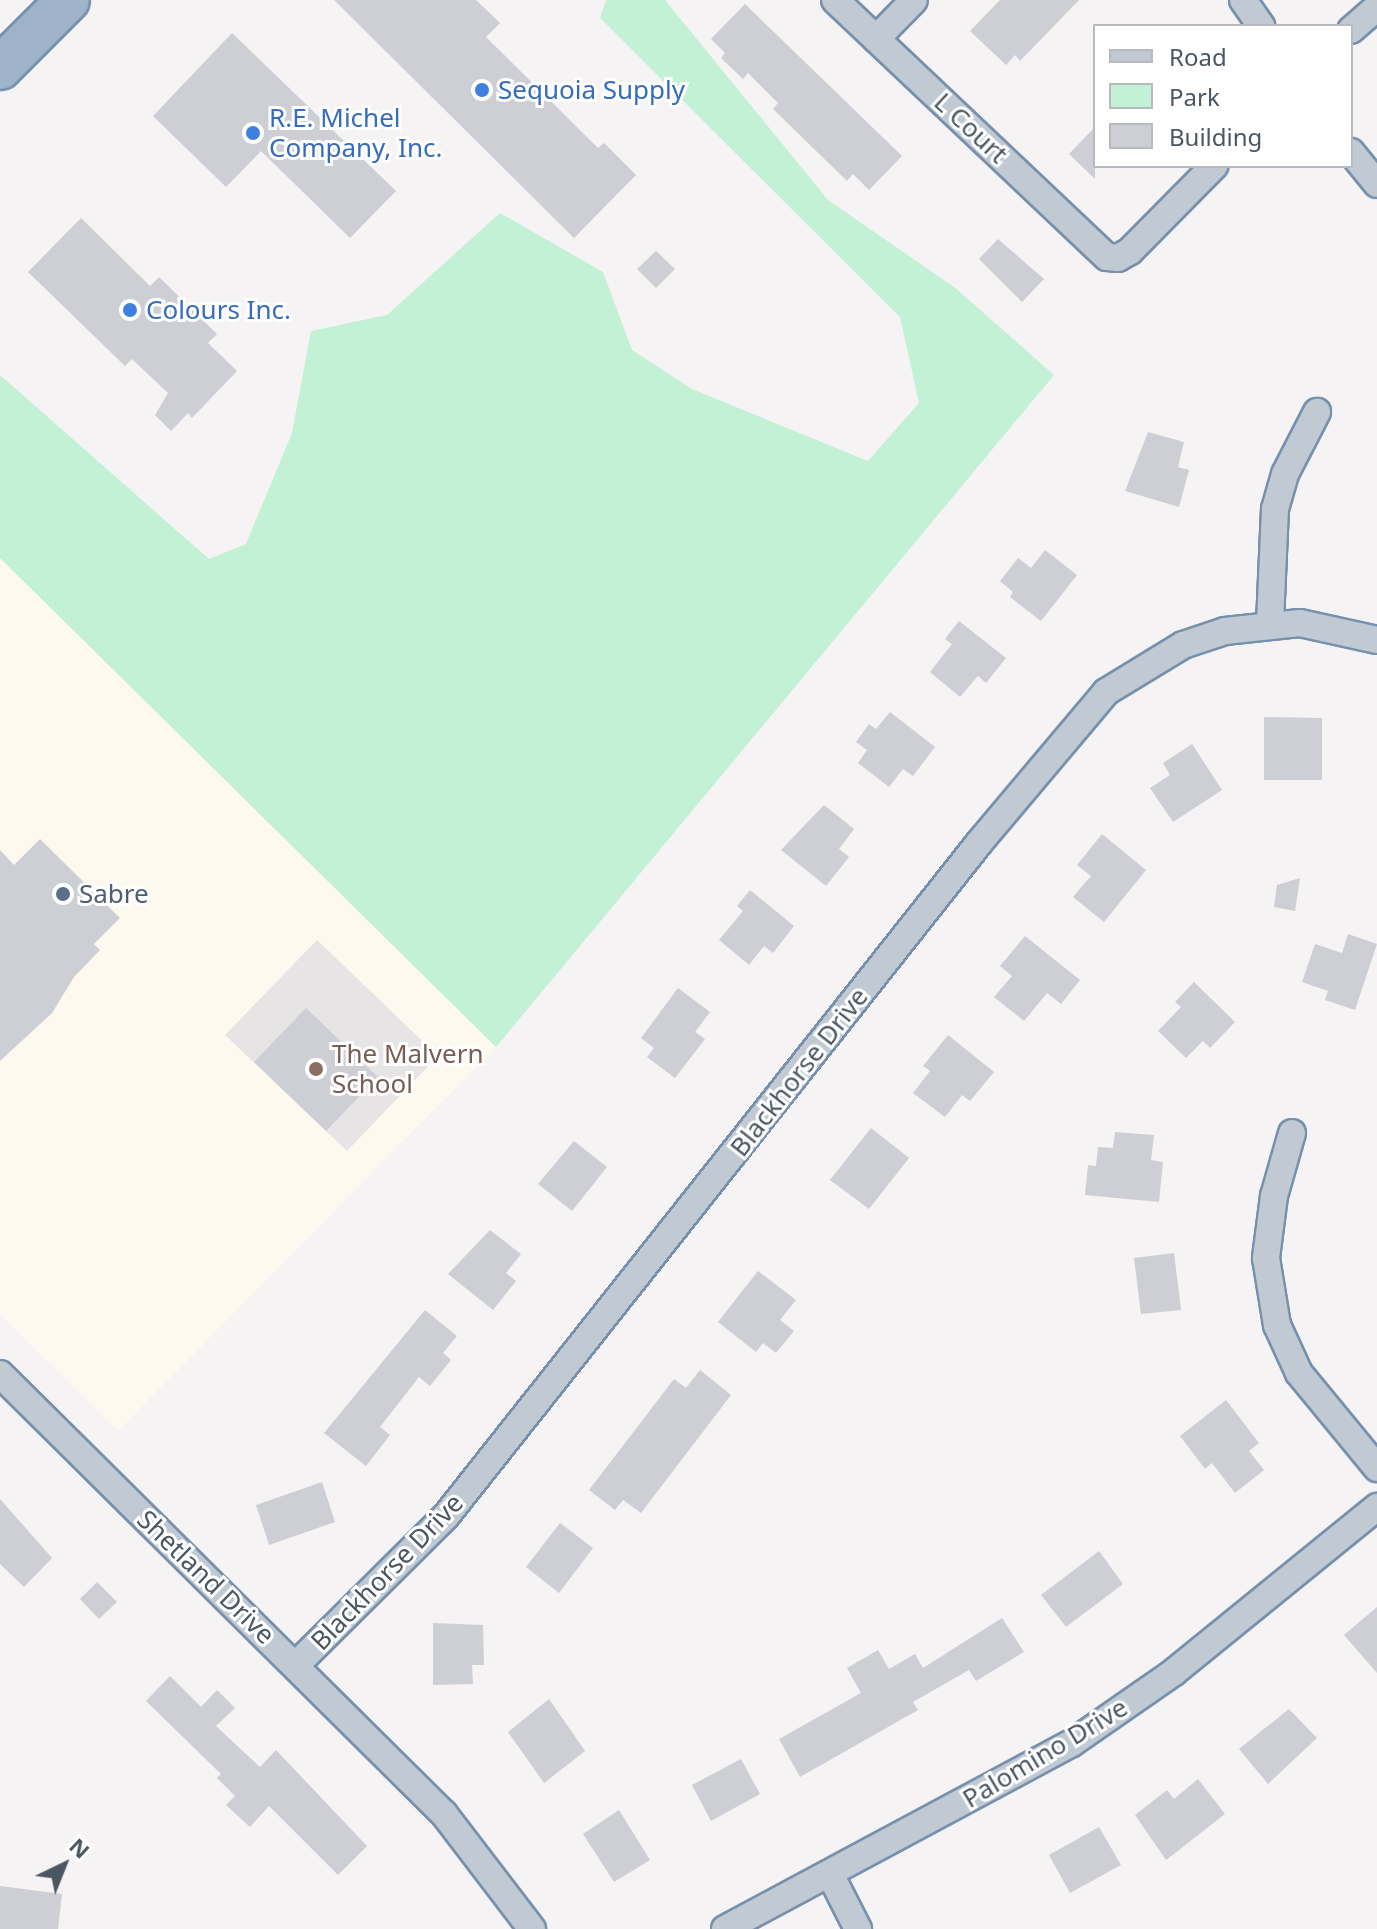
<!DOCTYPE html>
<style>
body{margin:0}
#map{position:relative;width:1377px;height:1929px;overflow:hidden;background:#f5f3f3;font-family:"Noto Sans",sans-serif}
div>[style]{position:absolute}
.commercial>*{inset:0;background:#fdf9ef}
.education>*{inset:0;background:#e6e4e5}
.green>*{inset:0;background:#c3f1d5}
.building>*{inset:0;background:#cdcfd5}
.roads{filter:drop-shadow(2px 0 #7690ad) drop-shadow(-2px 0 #7690ad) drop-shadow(0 2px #7690ad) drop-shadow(0 -2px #7690ad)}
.minor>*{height:26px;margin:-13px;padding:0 13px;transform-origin:13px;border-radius:13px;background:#c1cad2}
.trunk>*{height:42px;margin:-21px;padding:0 21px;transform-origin:21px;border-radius:21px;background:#9fb4c9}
.dots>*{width:22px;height:22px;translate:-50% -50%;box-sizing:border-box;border:4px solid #fff;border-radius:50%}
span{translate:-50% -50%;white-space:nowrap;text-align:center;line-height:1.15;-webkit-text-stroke:6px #fff;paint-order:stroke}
.shop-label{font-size:26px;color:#366cbe}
.left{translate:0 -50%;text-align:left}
.street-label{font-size:26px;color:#4a5661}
.service-label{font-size:26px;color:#4e5e75}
.education-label{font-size:26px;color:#785e54}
.legend{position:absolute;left:1093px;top:24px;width:260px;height:144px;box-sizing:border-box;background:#fff;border:2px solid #b7bbc0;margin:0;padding:10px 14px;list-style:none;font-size:24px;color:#4a5661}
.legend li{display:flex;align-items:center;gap:16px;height:40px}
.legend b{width:40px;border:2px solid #b7bbc0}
.north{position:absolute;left:24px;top:1825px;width:80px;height:80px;-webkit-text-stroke:6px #fff;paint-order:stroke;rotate:43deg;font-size:22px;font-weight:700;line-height:32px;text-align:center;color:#4a5661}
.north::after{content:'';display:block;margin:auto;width:28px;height:36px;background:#4a5661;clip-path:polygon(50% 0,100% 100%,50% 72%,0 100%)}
</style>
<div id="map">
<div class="commercial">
<div style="clip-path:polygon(0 558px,496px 1047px,118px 1431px,0 1314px)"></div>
</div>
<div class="education">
<div style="clip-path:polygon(317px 940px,438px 1056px,347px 1151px,225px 1035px)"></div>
</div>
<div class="green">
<div style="clip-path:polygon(606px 0,665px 0,828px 200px,954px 287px,1054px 375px,496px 1047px,0 558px,0 375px,209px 559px,246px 544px,292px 433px,311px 331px,387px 315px,500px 213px,603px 272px,632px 350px,692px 389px,868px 461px,919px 403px,900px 317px,600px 18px)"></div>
</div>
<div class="building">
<div style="clip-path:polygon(334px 0,476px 0,500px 23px,486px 37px,598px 148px,604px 143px,636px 175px,574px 238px)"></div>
<div style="clip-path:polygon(1000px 0,1079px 0,1020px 61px,1015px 55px,1006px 65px,970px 31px)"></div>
<div style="clip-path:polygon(745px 4px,902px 156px,869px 190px,853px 174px,847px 181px,773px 109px,778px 103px,748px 73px,743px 79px,721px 58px,725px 53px,711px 39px)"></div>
<div style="clip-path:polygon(232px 33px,396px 191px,350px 238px,261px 151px,226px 187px,153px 116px)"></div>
<div style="clip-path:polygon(1095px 127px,1095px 179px,1069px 154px)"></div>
<div style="clip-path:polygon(81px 218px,150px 286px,159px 277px,217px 334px,208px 343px,237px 371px,192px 418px,188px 413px,171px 431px,155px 415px,168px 393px,132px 359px,125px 366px,28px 272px)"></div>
<div style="clip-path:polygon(998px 239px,1044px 279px,1022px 302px,979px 259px)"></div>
<div style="clip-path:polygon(656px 251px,675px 269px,656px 288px,637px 269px)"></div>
<div style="clip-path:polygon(1148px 432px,1184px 442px,1178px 467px,1189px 470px,1179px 507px,1125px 491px)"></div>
<div style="clip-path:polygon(1045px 550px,1077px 575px,1041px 621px,1010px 597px,1013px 592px,1000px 581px,1018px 558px,1031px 568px)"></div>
<div style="clip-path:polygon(959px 621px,1006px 658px,986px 683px,978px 676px,960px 697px,930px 672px,952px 644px,945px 639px)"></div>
<div style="clip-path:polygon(890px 712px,935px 747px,913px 776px,903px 769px,889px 787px,858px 763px,867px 750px,856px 742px,869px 724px,876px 729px)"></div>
<div style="clip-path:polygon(1264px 717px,1322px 718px,1322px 780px,1264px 780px)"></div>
<div style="clip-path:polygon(1192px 744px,1222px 790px,1173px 822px,1150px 788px,1170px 775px,1163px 763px)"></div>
<div style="clip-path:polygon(824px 805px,854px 829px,839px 849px,849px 857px,826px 886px,781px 850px)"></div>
<div style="clip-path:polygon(1102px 834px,1146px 870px,1104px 922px,1073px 897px,1091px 876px,1077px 865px)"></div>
<div style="clip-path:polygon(40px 839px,120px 918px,94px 944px,100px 950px,74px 977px,52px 1013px,0 1061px,0 850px,14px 865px)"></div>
<div style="clip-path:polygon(1300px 878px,1295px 911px,1274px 907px,1277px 885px)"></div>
<div style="clip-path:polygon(750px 890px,794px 926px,773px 953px,764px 946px,749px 965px,719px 940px,743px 911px,737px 906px)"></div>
<div style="clip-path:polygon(1348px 934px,1377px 944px,1355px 1010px,1325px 1000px,1328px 991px,1302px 982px,1315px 944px,1342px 953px)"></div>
<div style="clip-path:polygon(1025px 936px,1080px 980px,1061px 1004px,1047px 993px,1024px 1021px,994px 997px,1012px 976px,1000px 966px)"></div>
<div style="clip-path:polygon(1194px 982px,1235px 1022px,1210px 1048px,1203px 1041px,1186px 1058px,1158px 1031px,1181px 1007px,1175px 1002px)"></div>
<div style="clip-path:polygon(678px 988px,710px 1012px,695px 1032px,705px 1039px,675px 1078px,647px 1057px,654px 1048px,641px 1038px)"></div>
<div style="clip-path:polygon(306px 1008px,378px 1077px,326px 1131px,254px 1062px)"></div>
<div style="clip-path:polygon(948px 1035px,994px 1072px,970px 1101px,962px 1095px,945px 1117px,913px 1093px,930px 1071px,923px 1066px)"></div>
<div style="clip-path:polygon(871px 1128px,909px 1158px,869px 1209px,830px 1180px)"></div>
<div style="clip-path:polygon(1115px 1132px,1154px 1135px,1151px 1160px,1163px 1162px,1159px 1202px,1085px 1195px,1088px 1165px,1096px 1166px,1098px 1147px,1113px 1148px)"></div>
<div style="clip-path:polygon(574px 1141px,607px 1167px,572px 1211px,538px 1184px)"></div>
<div style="clip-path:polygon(490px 1230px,521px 1254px,506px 1273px,516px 1281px,493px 1310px,448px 1274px)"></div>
<div style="clip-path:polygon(1174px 1253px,1181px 1310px,1141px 1314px,1134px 1258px)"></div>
<div style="clip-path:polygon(758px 1271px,796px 1300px,780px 1320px,794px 1331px,776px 1353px,763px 1343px,756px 1352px,718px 1322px)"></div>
<div style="clip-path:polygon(425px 1310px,457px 1336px,443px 1353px,451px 1360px,430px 1386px,419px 1377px,380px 1427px,390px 1435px,366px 1466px,324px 1433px)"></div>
<div style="clip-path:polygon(700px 1370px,731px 1395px,641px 1513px,623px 1500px,615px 1510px,589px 1490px,674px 1379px,686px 1388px)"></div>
<div style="clip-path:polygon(1226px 1400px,1259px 1443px,1249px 1451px,1264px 1470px,1235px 1493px,1212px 1463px,1205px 1469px,1180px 1436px)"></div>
<div style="clip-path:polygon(322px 1482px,335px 1522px,269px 1545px,256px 1505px)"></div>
<div style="clip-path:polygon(0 1499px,52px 1558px,24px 1587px,0 1564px)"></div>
<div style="clip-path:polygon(560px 1523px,593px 1548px,559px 1593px,526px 1567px)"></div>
<div style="clip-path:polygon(1099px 1551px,1123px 1584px,1066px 1627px,1041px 1595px)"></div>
<div style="clip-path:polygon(97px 1582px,117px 1602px,99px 1619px,80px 1599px)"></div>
<div style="clip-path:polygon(1377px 1607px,1377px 1673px,1344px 1635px)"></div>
<div style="clip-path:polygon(1002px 1618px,1024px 1652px,976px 1681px,969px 1670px,913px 1702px,918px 1710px,800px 1777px,779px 1739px,861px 1693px,847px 1668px,878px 1650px,889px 1669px,915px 1654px,923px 1668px)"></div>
<div style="clip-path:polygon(433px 1623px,483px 1625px,484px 1665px,472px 1665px,473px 1684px,433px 1685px)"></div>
<div style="clip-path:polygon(170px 1676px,201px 1707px,217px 1690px,235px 1708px,216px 1726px,260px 1767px,276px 1750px,367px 1846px,338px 1875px,269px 1806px,250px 1827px,226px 1805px,235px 1796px,217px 1778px,221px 1774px,146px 1701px)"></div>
<div style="clip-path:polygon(549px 1699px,585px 1751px,544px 1783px,508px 1732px)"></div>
<div style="clip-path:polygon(1289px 1709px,1317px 1738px,1268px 1784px,1239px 1749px)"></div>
<div style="clip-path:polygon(741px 1759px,760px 1794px,711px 1821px,692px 1785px)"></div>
<div style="clip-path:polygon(1198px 1779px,1225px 1814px,1166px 1860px,1135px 1815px,1167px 1790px,1174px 1799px)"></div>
<div style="clip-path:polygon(619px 1810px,650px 1860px,614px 1882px,583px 1834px)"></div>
<div style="clip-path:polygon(1099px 1827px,1121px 1865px,1070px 1893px,1049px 1855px)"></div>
<div style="clip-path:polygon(0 1886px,62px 1894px,58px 1929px,0 1929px)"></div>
</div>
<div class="roads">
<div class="minor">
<div style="left:835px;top:0;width:374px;rotate:43.4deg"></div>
<div style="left:1107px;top:257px;width:11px;rotate:5deg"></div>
<div style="left:1118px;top:258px;width:14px;rotate:-30deg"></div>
<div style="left:1130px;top:251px;width:120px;rotate:-45.3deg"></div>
<div style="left:1243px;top:0;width:32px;rotate:55deg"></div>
<div style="left:1351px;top:30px;width:35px;rotate:-41deg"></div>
<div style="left:876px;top:39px;width:54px;rotate:-45.7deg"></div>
<div style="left:1351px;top:152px;width:41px;rotate:50.9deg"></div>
<div style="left:1270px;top:623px;width:114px;rotate:-87.5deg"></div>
<div style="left:1275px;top:509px;width:36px;rotate:-74deg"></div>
<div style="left:1285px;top:474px;width:70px;rotate:-62.7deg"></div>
<div style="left:1292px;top:1133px;width:66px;rotate:105.9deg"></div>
<div style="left:1274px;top:1196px;width:63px;rotate:97.4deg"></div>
<div style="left:1266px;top:1258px;width:68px;rotate:80.7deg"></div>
<div style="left:1277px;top:1325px;width:53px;rotate:65.4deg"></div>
<div style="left:1299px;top:1373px;width:123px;rotate:50.6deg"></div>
<div style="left:0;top:1374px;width:625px;rotate:44.74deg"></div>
<div style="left:444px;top:1814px;width:145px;rotate:52.6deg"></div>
<div style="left:296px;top:1665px;width:211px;rotate:-44.8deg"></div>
<div style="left:446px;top:1516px;width:858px;rotate:-51.62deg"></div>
<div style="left:979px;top:843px;width:197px;rotate:-49.9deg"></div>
<div style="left:1106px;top:692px;width:90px;rotate:-31.4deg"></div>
<div style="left:1183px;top:645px;width:44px;rotate:-18.4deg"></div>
<div style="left:1225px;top:631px;width:75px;rotate:-6.1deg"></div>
<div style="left:1300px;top:623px;width:79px;rotate:12.4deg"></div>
<div style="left:830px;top:1874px;width:62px;rotate:63deg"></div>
<div style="left:725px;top:1929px;width:394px;rotate:-28.2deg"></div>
<div style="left:1072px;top:1743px;width:124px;rotate:-34.8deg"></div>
<div style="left:1174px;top:1672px;width:262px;rotate:-39.1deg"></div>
</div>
<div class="trunk">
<div style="left:0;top:68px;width:96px;rotate:-45deg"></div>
</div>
</div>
<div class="dots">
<div style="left:482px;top:90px;background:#3f7fe0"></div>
<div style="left:253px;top:133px;background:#3f7fe0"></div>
<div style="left:130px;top:310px;background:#3f7fe0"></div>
<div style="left:63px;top:894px;background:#5c6f8a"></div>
<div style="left:316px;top:1069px;background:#8d6e63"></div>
</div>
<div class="shop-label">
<span class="left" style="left:498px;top:90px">Sequoia Supply</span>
<span class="left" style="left:269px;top:133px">R.E. Michel<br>Company, Inc.</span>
<span class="left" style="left:146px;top:310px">Colours Inc.</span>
</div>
<div class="street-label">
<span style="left:971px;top:128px;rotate:43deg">L Court</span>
<span style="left:799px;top:1072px;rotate:-52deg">Blackhorse Drive</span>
<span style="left:387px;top:1572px;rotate:-46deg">Blackhorse Drive</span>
<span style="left:206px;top:1577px;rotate:44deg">Shetland Drive</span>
<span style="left:1045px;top:1753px;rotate:-31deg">Palomino Drive</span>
</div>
<div class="service-label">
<span class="left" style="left:79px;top:894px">Sabre</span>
</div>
<div class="education-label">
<span class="left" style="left:332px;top:1069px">The Malvern<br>School</span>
</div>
<ul class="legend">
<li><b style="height:10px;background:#c1cad2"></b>Road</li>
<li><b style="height:22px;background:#c3f1d5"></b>Park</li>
<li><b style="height:22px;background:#cdcfd5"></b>Building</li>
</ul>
<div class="north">N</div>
</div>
